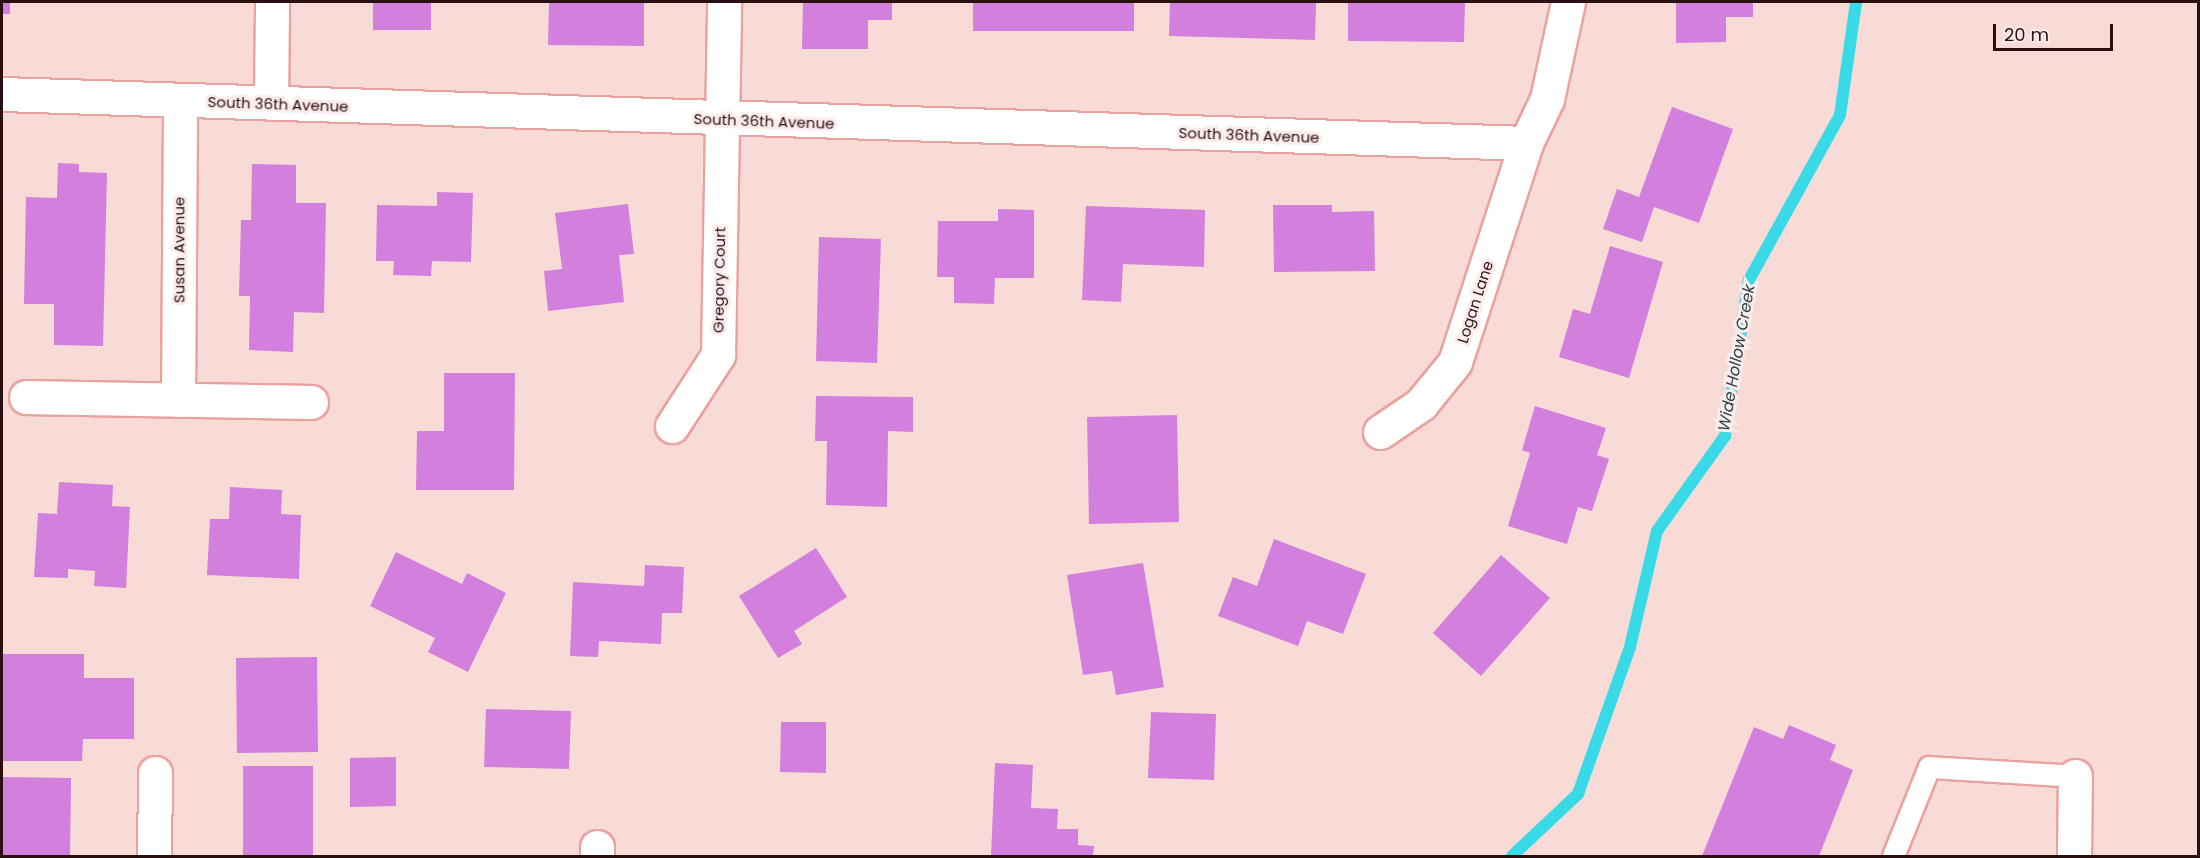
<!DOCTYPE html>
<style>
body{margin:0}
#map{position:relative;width:2200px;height:858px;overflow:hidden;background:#f8dad7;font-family:Poppins,sans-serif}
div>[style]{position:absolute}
.stream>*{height:12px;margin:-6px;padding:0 6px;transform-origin:6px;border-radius:6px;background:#38dae7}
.building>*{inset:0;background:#d37fdd}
.roads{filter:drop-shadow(2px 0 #e9a29e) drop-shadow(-2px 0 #e9a29e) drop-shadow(0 2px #e9a29e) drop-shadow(0 -2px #e9a29e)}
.lane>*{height:21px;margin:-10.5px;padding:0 10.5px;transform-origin:10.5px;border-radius:10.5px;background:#fff}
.street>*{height:33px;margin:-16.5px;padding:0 16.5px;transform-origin:16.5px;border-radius:16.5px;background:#fff}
span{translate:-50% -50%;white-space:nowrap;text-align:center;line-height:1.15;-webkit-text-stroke:6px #fbebea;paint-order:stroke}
.street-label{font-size:15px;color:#2a1010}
.water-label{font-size:16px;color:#254548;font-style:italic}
.frame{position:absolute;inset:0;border:3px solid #2a1010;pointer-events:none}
.scale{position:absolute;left:1993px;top:24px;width:120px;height:27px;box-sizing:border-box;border:3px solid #2a1010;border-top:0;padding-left:8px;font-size:18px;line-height:21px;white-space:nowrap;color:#2a1010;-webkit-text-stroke:4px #fbebea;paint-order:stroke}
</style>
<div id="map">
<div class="stream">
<div style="left:1512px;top:856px;width:91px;rotate:-43.2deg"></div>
<div style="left:1578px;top:794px;width:156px;rotate:-70.5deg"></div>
<div style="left:1630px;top:647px;width:119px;rotate:-76.9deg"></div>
<div style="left:1657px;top:531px;width:117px;rotate:-54.4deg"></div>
<div style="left:1725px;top:436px;width:158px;rotate:-81.3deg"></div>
<div style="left:1749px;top:280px;width:188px;rotate:-61.1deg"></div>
<div style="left:1840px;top:115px;width:114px;rotate:-81.9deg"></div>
</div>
<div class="building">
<div style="clip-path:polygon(2px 2px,10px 2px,10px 14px,2px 14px)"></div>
<div style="clip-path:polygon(373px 2px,431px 2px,431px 30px,373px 30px)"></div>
<div style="clip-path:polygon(549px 2px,644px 2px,644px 46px,548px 45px)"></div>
<div style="clip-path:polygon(803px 2px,892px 2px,892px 20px,868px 20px,868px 49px,802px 49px)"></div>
<div style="clip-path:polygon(973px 2px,1134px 2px,1134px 31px,973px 31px)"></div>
<div style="clip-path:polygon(1170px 2px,1316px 2px,1315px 40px,1169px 36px)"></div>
<div style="clip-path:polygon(1348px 2px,1465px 2px,1464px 42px,1348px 41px)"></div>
<div style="clip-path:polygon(1676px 2px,1753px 2px,1753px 17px,1726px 17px,1726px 42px,1676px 43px)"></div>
<div style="clip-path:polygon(1672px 107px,1733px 129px,1699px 223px,1654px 207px,1642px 242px,1603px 229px,1617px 189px,1639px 197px)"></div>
<div style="clip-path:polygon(58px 163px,79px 164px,79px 172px,107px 173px,103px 346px,54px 345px,54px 304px,24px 304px,26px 197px,57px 198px)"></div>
<div style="clip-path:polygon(252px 164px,296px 165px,296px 203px,326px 203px,324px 313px,294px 312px,293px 352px,249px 350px,250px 296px,239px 296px,241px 220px,251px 220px)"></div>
<div style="clip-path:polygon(437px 192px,473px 193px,471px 262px,432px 261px,431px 276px,393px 275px,394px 261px,376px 261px,377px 205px,437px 206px)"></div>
<div style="clip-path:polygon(628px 204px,634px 254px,619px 255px,624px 302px,548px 311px,544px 271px,562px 269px,555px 213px)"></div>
<div style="clip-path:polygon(1273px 205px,1332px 205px,1332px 212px,1374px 211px,1375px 271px,1274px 272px)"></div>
<div style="clip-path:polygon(1086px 206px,1205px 210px,1204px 267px,1123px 264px,1121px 302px,1082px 300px)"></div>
<div style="clip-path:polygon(998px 209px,1034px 210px,1034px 278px,995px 278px,994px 304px,954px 303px,954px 277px,937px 277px,938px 221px,998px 221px)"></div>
<div style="clip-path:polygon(819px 237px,881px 239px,877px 363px,816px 361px)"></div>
<div style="clip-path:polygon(1610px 246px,1663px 262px,1629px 378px,1559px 357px,1573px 309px,1590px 314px)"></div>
<div style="clip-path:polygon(444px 373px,515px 373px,514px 490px,416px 490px,417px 431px,444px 431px)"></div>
<div style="clip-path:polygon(816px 396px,913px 397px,913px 432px,888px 431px,887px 507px,826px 505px,827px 441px,815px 441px)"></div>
<div style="clip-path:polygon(1535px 406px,1606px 428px,1597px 455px,1609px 459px,1592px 511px,1578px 507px,1567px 544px,1508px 526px,1530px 453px,1522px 450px)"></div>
<div style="clip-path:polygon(1177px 415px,1179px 522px,1089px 524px,1087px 417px)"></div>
<div style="clip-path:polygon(59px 482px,113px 485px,112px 506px,130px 507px,126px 588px,94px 586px,95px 571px,68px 569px,68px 578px,34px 577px,38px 513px,57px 514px)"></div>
<div style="clip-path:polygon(230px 487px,282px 490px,281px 514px,301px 515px,299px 579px,207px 575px,210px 519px,229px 519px)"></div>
<div style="clip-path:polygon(1274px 539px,1366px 574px,1343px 634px,1307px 621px,1298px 646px,1218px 616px,1233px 577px,1257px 586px)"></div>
<div style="clip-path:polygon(816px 548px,847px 597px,794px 631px,802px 644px,778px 658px,739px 596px)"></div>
<div style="clip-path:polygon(396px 552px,462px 584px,467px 573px,506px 593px,468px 672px,428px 652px,435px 638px,370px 606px)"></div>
<div style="clip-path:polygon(1501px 555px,1550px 598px,1481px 676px,1433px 633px)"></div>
<div style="clip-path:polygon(1143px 563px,1164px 687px,1116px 695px,1112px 671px,1083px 675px,1067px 575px)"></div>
<div style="clip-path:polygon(645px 565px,684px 567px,682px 613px,662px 613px,661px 644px,599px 641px,598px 657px,570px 656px,573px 582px,644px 586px)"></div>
<div style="clip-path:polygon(2px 654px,84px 654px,84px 678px,134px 678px,134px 739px,83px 739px,82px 761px,2px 761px)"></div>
<div style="clip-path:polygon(317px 657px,318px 752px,237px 753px,236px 658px)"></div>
<div style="clip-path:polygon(486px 709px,571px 711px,569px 769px,484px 767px)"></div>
<div style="clip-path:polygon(1151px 712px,1216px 714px,1214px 780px,1148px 778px)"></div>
<div style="clip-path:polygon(781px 722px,826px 722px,826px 773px,780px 772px)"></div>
<div style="clip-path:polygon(1789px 725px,1836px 745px,1830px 760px,1853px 770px,1819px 856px,1702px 856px,1754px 727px,1783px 739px)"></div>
<div style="clip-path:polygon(396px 757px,396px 806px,350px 807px,350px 758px)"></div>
<div style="clip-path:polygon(995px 763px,1033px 765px,1031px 808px,1058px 809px,1057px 829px,1078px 829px,1078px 845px,1094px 846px,1093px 856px,991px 856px)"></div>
<div style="clip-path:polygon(243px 766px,313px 766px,313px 856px,243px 856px)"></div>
<div style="clip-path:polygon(2px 777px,71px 778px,70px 856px,2px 856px)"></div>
</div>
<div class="roads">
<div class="lane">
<div style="left:1893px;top:856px;width:96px;rotate:-68deg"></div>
<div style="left:1929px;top:767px;width:146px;rotate:3.5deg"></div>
</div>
<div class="street">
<div style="left:2px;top:94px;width:1525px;rotate:1.84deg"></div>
<div style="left:271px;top:103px;width:101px;rotate:-89.4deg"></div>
<div style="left:26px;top:397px;width:285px;rotate:1deg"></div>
<div style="left:178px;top:400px;width:300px;rotate:-89.6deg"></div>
<div style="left:672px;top:426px;width:85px;rotate:-57.1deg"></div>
<div style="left:718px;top:355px;width:353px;rotate:-89deg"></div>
<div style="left:1380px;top:432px;width:50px;rotate:-34.3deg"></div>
<div style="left:1421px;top:404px;width:54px;rotate:-51deg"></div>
<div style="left:1455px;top:362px;width:230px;rotate:-72deg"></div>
<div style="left:1526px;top:143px;width:49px;rotate:-64.5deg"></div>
<div style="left:1547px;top:99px;width:99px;rotate:-77.8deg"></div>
<div style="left:154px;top:856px;width:83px;rotate:-89.3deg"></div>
<div style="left:597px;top:856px;width:9px;rotate:-90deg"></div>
<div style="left:2074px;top:856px;width:80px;rotate:-89.3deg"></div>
</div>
</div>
<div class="street-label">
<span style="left:278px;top:104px;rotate:2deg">South 36th Avenue</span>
<span style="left:764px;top:121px;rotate:2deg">South 36th Avenue</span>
<span style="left:1249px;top:135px;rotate:2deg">South 36th Avenue</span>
<span style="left:179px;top:250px;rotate:-90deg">Susan Avenue</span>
<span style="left:719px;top:280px;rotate:-89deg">Gregory Court</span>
<span style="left:1475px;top:302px;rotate:-72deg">Logan Lane</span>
</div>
<div class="water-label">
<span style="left:1737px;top:358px;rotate:-80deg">Wide Hollow Creek</span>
</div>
<div class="frame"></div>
<div class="scale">20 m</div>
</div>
